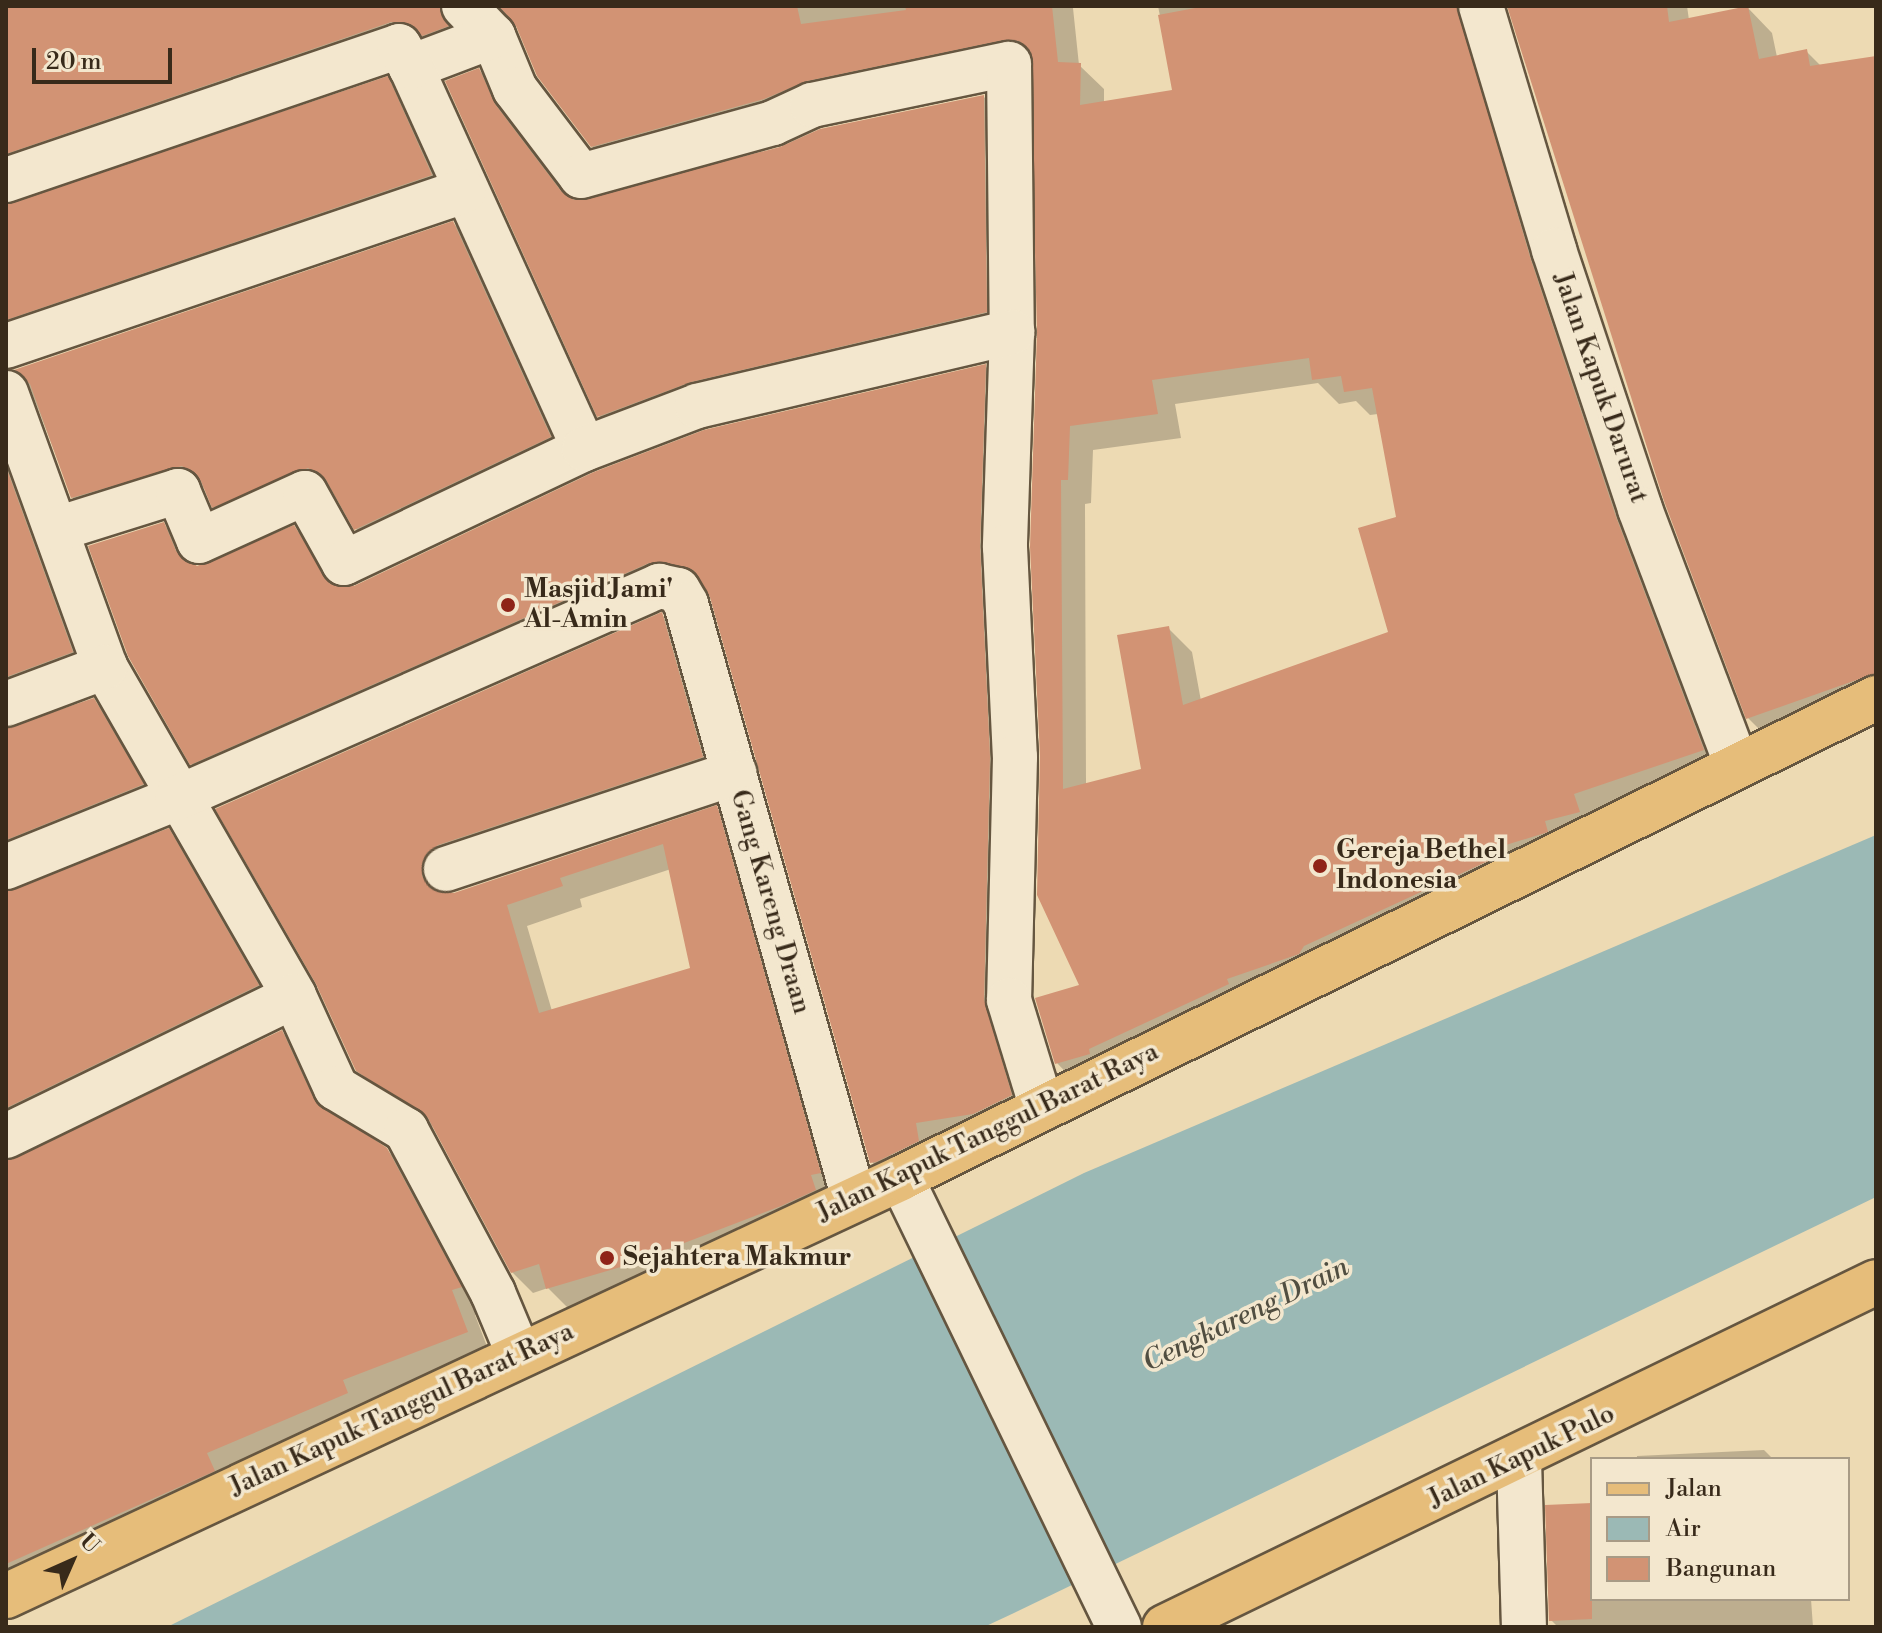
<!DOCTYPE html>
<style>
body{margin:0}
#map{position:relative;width:1882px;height:1633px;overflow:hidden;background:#eddab3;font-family:"Libre Bodoni",serif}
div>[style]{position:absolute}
.water>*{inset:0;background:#9bb9b5}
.shadow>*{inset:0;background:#0003}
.building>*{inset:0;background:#d29374}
.roads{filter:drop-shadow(2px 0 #655640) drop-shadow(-2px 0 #655640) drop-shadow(0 2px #655640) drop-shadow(0 -2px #655640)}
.minor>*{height:44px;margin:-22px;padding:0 22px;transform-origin:22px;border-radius:22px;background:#f3e7ce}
.major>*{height:44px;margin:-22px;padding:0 22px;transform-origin:22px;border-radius:22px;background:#e6bd7a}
.dots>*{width:22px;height:22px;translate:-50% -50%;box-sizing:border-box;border:4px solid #f3e7ce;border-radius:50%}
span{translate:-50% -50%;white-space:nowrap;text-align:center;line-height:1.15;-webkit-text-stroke:7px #f3e7ce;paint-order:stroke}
.street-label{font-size:26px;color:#382a1a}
.poi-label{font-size:26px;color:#382a1a;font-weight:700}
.left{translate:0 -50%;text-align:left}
.water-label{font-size:28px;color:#514e41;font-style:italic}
.frame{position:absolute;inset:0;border:8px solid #382a1a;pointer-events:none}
.legend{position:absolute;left:1590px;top:1457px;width:260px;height:144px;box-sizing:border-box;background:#f3e7ce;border:2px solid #a89b86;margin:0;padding:10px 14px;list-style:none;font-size:24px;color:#382a1a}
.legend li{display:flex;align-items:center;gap:16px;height:40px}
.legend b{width:40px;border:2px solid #a89b86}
.north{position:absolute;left:32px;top:1521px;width:80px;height:80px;-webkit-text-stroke:6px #f3e7ce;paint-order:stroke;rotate:45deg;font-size:22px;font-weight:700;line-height:32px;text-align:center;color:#382a1a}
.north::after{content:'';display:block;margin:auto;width:28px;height:36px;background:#382a1a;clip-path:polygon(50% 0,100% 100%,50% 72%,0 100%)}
.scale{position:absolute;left:32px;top:48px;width:140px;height:36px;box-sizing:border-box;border:4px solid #382a1a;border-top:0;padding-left:10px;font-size:24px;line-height:28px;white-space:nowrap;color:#382a1a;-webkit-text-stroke:6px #f3e7ce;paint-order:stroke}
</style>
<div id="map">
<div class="water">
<div style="clip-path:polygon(1876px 835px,1876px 1197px,1014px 1613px,984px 1627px,167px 1627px,1084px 1173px)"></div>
</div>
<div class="shadow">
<div style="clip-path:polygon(6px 6px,483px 6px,437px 48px,10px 188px,7px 205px,387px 79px,411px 103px,455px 199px,6px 364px)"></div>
<div style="clip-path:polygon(evenodd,487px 6px,1096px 6px,1073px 8px,1079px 65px,1104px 89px,1104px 103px,1175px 92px,1158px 6px,1498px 6px,1727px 775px,1081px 1088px,1057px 1063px,1081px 986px,1042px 756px,1036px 65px,617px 171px,592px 146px,513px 17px,487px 6px,1318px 383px,1339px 404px,1356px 401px,1370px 415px,1378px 414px,1398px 518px,1391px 633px,1201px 701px,1192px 652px,1168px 628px,1143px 770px,1086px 785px,1085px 504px,1091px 503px,1093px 450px,1181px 438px,1175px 404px,1318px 383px)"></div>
<div style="clip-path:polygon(1509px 6px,1687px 6px,1689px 20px,1748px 8px,1772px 33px,1777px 57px,1806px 51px,1821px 66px,1876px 58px,1876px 704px,1772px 742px,1748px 718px)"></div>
<div style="clip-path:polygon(479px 70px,501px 92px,516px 128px,568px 196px,587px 202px,984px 97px,1006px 119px,1008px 334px,621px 438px,599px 416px)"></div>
<div style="clip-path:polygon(453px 223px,474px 244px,571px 459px,377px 550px,356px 529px,330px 488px,235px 528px,214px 506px,205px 487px,94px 519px,72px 497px,27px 380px)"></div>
<div style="clip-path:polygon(985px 366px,1008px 389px,1034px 1118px,894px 1185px,872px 1162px,708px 591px,673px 585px,214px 787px,192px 764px,163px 524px,186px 547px,197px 568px,294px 528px,317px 550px,339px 586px,354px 588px)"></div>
<div style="clip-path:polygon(6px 427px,96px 677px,10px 713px,7px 729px,93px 700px,118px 725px,166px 809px,6px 886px)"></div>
<div style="clip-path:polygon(evenodd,661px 614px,682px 635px,723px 778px,447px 874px,443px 893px,454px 895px,716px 807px,737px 828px,840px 1194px,645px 1286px,568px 1308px,548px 1288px,533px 1293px,512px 1272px,435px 1128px,379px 1091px,357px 1069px,317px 983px,218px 809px,661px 614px,671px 869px,692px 969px,552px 1011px,527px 926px,582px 907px,580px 899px,671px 869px)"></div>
<div style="clip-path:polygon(168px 831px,193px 855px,282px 1010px,19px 1137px,6px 1158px,6px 891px)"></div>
<div style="clip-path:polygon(282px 1032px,306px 1056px,332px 1114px,386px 1149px,411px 1175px,484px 1312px,475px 1315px,491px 1357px,6px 1599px,6px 1160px,17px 1161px)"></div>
<div style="clip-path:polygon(1764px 1450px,1773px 1459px,1637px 1459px,1637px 1456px)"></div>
<div style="clip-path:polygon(1592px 1505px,1592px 1599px,1811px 1599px,1813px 1627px,1558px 1627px,1551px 1620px)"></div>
</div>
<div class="building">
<div style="clip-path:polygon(6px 6px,440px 6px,449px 26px,422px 36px,412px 25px,391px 22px,6px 154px)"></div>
<div style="clip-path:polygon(evenodd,499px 6px,797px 6px,801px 24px,906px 10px,905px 6px,1052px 6px,1058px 62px,1081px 63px,1080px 105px,1172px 90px,1158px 15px,1206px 6px,1457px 6px,1530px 257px,1616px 517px,1704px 750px,1574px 794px,1580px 812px,1545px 821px,1548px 832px,1483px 852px,1488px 861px,1304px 946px,1299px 954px,1227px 979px,1229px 984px,1089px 1049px,1090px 1054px,1055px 1064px,1035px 998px,1079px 985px,1037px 895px,1040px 756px,1030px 547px,1037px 332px,1030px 51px,1019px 41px,1004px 40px,807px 81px,764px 99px,591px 147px,537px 76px,516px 26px,499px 6px,1309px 358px,1312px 380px,1341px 376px,1344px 392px,1372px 388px,1396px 517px,1358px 528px,1388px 632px,1183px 705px,1169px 626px,1117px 635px,1141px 769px,1063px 789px,1061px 480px,1068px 480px,1070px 426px,1158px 414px,1152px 380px,1309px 358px)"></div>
<div style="clip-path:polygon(1507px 6px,1667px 6px,1669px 22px,1748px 6px,1759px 59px,1807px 49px,1810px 66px,1876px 56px,1876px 673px,1746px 719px,1664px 501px)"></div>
<div style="clip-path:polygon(479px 68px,495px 104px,561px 191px,574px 200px,780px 147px,820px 129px,984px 95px,987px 312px,691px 382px,597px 417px,445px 81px)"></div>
<div style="clip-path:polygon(388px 76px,432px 175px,6px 320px,6px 204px)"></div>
<div style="clip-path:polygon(453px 221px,551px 437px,354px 530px,326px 480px,308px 468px,212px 508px,201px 481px,182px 466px,71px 498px,30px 384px,14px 370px)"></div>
<div style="clip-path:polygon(986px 364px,980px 546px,990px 757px,984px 999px,1012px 1095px,973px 1114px,916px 1123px,919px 1141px,876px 1162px,870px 1163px,710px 597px,693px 570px,649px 563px,190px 765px,128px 656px,88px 546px,164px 522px,176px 551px,197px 566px,294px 525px,330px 584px,354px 586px,594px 472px,704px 430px)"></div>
<div style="clip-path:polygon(6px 467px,73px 652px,6px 677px)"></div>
<div style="clip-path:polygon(evenodd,662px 612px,703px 757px,438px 845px,427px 853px,422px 876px,430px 888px,454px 893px,717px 805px,821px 1173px,811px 1175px,816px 1190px,781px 1206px,624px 1266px,546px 1289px,539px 1264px,511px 1273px,428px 1118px,356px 1071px,316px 984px,215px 809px,662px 612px,663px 844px,690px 968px,539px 1013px,507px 905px,563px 886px,560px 878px,663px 844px)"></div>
<div style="clip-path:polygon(94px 698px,144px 784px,6px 840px,6px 728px)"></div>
<div style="clip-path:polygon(169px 828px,259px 985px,6px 1108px,6px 891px)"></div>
<div style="clip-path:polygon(282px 1030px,314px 1099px,387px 1148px,462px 1287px,452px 1290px,468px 1332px,343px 1380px,348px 1393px,207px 1453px,215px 1471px,6px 1564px,6px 1161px)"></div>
<div style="clip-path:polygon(1592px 1503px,1592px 1619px,1549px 1621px,1545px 1505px)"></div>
</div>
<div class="roads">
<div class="minor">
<div style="left:464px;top:6px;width:42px;rotate:46deg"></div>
<div style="left:493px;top:36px;width:57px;rotate:67.5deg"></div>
<div style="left:515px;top:89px;width:109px;rotate:52.8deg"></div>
<div style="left:581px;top:176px;width:199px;rotate:-15.4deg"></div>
<div style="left:773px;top:123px;width:43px;rotate:-24.8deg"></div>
<div style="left:812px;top:105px;width:201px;rotate:-11.8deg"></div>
<div style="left:1009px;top:64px;width:268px;rotate:89.4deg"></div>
<div style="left:1012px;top:332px;width:215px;rotate:91.9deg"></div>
<div style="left:1005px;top:547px;width:210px;rotate:87.3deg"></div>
<div style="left:1015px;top:757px;width:243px;rotate:91.4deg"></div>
<div style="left:1009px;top:1000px;width:113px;rotate:73deg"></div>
<div style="left:1481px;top:6px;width:255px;rotate:73.3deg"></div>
<div style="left:1554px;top:250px;width:273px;rotate:71.6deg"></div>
<div style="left:1640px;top:509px;width:272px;rotate:69.3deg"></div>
<div style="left:493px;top:36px;width:88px;rotate:159.3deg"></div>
<div style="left:411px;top:67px;width:419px;rotate:65.6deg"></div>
<div style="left:6px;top:180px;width:415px;rotate:-18.8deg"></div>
<div style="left:399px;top:46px;width:24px;rotate:60deg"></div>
<div style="left:6px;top:346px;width:483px;rotate:-18.7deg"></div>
<div style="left:6px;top:393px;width:291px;rotate:70.1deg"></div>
<div style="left:105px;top:667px;width:379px;rotate:60.1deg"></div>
<div style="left:294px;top:996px;width:101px;rotate:65.5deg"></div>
<div style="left:336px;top:1088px;width:82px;rotate:31deg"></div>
<div style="left:406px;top:1130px;width:185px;rotate:61.9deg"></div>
<div style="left:493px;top:1293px;width:67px;rotate:67.2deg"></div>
<div style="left:57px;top:529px;width:127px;rotate:-17.4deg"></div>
<div style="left:178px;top:491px;width:54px;rotate:67.2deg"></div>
<div style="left:199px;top:541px;width:116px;rotate:-24.4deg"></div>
<div style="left:305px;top:493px;width:80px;rotate:60.9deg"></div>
<div style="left:344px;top:563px;width:266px;rotate:-25.4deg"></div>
<div style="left:584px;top:449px;width:121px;rotate:-20.8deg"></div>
<div style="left:697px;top:406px;width:324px;rotate:-13.2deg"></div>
<div style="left:6px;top:704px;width:106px;rotate:-20.5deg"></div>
<div style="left:6px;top:867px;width:184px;rotate:-22deg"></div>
<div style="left:177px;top:798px;width:527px;rotate:-23.74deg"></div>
<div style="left:659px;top:586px;width:19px;rotate:12deg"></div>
<div style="left:678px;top:590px;width:16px;rotate:60deg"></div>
<div style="left:686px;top:604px;width:618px;rotate:74.23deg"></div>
<div style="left:446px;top:869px;width:304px;rotate:-18.4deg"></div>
<div style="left:6px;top:1136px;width:320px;rotate:-25.9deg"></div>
<div style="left:901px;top:1178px;width:499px;rotate:64.1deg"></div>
<div style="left:1519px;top:1460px;width:167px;rotate:88.3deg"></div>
</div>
<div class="major">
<div style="left:6px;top:1596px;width:988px;rotate:-25.03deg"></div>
<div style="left:901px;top:1178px;width:1087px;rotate:-26.21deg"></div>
<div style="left:1165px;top:1627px;width:790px;rotate:-25.88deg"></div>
</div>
</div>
<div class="dots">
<div style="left:508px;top:605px;background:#8f2418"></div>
<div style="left:1320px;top:866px;background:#8f2418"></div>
<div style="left:607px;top:1258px;background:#8f2418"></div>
</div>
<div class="street-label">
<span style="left:1600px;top:388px;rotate:71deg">Jalan Kapuk Darurat</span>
<span style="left:770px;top:902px;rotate:74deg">Gang Kareng Draan</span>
<span style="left:988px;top:1133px;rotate:-26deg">Jalan Kapuk Tanggul Barat Raya</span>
<span style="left:402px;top:1410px;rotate:-25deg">Jalan Kapuk Tanggul Barat Raya</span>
<span style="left:1522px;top:1457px;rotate:-26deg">Jalan Kapuk Pulo</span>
</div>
<div class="poi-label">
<span class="left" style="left:524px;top:605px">Masjid Jami'<br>Al-Amin</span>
<span class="left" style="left:1336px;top:866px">Gereja Bethel<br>Indonesia</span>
<span class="left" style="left:623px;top:1258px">Sejahtera Makmur</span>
</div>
<div class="water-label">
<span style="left:1246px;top:1315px;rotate:-26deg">Cengkareng Drain</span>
</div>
<div class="frame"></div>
<ul class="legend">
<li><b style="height:10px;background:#e6bd7a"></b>Jalan</li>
<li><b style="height:22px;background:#9bb9b5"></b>Air</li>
<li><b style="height:22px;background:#d29374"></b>Bangunan</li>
</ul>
<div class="north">U</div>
<div class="scale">20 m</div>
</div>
